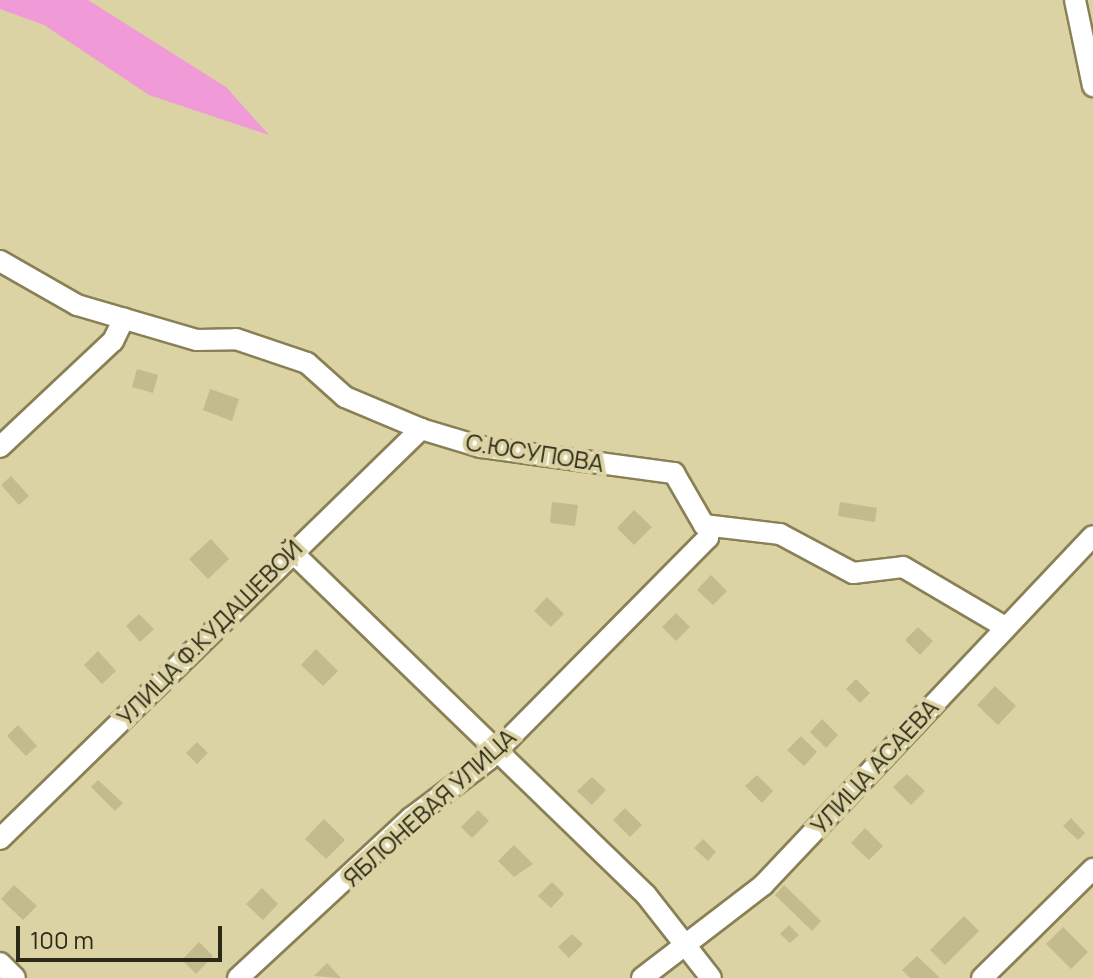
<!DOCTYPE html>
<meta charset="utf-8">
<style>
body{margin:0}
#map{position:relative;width:1093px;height:978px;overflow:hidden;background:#dcd3a5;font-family:Manrope,sans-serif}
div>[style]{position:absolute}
.green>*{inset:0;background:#f09ad7}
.building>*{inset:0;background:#c3ba8d}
.roads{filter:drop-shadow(2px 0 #898055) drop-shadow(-2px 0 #898055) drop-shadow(0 2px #898055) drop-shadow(0 -2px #898055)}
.minor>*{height:20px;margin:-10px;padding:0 10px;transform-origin:10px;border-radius:10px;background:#fff}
span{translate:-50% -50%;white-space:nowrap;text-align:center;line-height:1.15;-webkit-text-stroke:8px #dcd3a5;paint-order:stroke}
.street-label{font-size:24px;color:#2c2917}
.scale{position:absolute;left:16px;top:926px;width:206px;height:36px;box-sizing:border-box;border:4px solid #2c2917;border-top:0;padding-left:10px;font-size:24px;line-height:28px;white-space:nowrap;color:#2c2917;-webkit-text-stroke:6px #dcd3a5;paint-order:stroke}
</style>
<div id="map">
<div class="green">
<div style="clip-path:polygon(0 0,88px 0,226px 87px,269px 135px,149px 95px,44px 25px,0 9px)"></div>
</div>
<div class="building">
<div style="clip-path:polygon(137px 369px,158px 375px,153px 393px,132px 387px)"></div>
<div style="clip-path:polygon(210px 389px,239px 399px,232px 421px,203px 410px)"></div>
<div style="clip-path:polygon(11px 476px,29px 496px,19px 505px,1px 485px)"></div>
<div style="clip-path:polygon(552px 502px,578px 505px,575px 526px,550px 523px)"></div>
<div style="clip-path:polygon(840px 502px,877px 508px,875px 522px,838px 516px)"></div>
<div style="clip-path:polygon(634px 510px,652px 527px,634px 545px,617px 528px)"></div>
<div style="clip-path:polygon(211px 539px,229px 559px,208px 579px,189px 559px)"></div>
<div style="clip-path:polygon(711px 575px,727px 591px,713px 605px,697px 590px)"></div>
<div style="clip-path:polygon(547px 597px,564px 614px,551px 627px,534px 611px)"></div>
<div style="clip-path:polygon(676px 613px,690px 627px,676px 641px,662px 627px)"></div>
<div style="clip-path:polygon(139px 614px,154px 629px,140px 642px,126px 626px)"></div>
<div style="clip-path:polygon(918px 627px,933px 641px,920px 655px,905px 640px)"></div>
<div style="clip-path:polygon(316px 649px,338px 671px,323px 686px,301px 665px)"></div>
<div style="clip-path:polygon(98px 651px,116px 671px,102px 684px,84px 665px)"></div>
<div style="clip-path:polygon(856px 679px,870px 693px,860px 703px,846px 689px)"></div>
<div style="clip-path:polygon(995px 686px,1016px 706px,998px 725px,977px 705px)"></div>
<div style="clip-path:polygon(822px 719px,838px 735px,826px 748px,810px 732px)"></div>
<div style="clip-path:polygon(18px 725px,37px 746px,26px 756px,7px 736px)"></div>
<div style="clip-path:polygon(801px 736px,817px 752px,804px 766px,787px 750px)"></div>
<div style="clip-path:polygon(197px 742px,208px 753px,197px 764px,186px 753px)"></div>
<div style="clip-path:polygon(907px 774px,925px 791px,911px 805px,893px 787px)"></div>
<div style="clip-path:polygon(757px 775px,773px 791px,762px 803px,745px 786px)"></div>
<div style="clip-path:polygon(592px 777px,606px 790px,592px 805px,577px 791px)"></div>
<div style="clip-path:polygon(98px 780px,123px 803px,115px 811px,91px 787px)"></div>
<div style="clip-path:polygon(625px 808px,642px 825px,630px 837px,613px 820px)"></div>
<div style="clip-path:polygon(478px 810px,489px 821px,472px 838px,461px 827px)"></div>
<div style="clip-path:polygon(1071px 818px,1085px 833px,1078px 840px,1063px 826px)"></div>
<div style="clip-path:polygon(324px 819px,345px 840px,326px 859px,305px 839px)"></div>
<div style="clip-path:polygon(865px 828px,883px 846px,869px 860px,851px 843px)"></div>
<div style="clip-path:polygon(703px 839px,716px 852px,708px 861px,694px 848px)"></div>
<div style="clip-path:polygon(514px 845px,533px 864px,514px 877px,498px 861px)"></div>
<div style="clip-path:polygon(552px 882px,564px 894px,551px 908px,538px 896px)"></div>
<div style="clip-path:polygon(14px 885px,37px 906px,23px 920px,1px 899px)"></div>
<div style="clip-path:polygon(784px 885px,821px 921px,812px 931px,775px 895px)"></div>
<div style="clip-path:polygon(262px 888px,278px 904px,263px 920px,246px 904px)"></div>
<div style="clip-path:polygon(964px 916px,979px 931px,945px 965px,930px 950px)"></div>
<div style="clip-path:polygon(789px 925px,799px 935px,790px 943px,780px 934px)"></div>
<div style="clip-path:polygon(1063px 927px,1088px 952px,1071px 969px,1046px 944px)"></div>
<div style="clip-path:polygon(572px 934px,583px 944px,569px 958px,558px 947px)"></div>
<div style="clip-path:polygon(199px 942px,213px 956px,196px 974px,182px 960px)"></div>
<div style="clip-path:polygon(917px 956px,940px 978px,910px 978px,902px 970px)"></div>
<div style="clip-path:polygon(327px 963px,341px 978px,314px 976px)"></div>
</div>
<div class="roads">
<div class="minor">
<div style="left:1075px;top:0;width:88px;rotate:78.2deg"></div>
<div style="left:0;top:261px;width:89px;rotate:29.7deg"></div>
<div style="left:77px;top:305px;width:125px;rotate:16.3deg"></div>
<div style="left:197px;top:340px;width:39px;rotate:-1deg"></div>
<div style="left:236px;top:339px;width:75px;rotate:18.7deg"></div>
<div style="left:307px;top:363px;width:51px;rotate:41.8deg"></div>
<div style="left:345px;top:397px;width:82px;rotate:22.8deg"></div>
<div style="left:421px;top:429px;width:63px;rotate:16.7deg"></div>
<div style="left:481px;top:447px;width:195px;rotate:7.7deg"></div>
<div style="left:674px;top:473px;width:60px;rotate:60deg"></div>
<div style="left:704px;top:525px;width:77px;rotate:6.8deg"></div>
<div style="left:780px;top:534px;width:83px;rotate:28.1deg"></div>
<div style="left:853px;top:573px;width:50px;rotate:-6.8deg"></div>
<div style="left:903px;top:567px;width:118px;rotate:30.5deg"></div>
<div style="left:0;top:447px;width:155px;rotate:-43.2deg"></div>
<div style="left:113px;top:341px;width:25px;rotate:-64deg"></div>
<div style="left:291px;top:551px;width:494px;rotate:44.1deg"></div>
<div style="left:646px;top:895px;width:105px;rotate:51.9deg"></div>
<div style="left:0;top:839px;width:588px;rotate:-44.24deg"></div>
<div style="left:0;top:963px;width:21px;rotate:45deg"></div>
<div style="left:238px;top:978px;width:236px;rotate:-42.8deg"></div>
<div style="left:411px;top:818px;width:96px;rotate:-37deg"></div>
<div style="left:488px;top:760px;width:313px;rotate:-45.3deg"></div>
<div style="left:708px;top:538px;width:12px;rotate:-81deg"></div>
<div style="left:642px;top:978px;width:153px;rotate:-37.5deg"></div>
<div style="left:763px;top:885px;width:480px;rotate:-46.6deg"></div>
<div style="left:982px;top:978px;width:156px;rotate:-44.5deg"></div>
</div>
</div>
<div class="street-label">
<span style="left:535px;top:452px;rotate:9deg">С.ЮСУПОВА</span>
<span style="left:209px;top:632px;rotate:-45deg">УЛИЦА Ф.КУДАШЕВОЙ</span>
<span style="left:874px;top:766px;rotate:-47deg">УЛИЦА АСАЕВА</span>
<span style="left:429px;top:807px;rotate:-42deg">ЯБЛОНЕВАЯ УЛИЦА</span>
</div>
<div class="scale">100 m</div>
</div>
